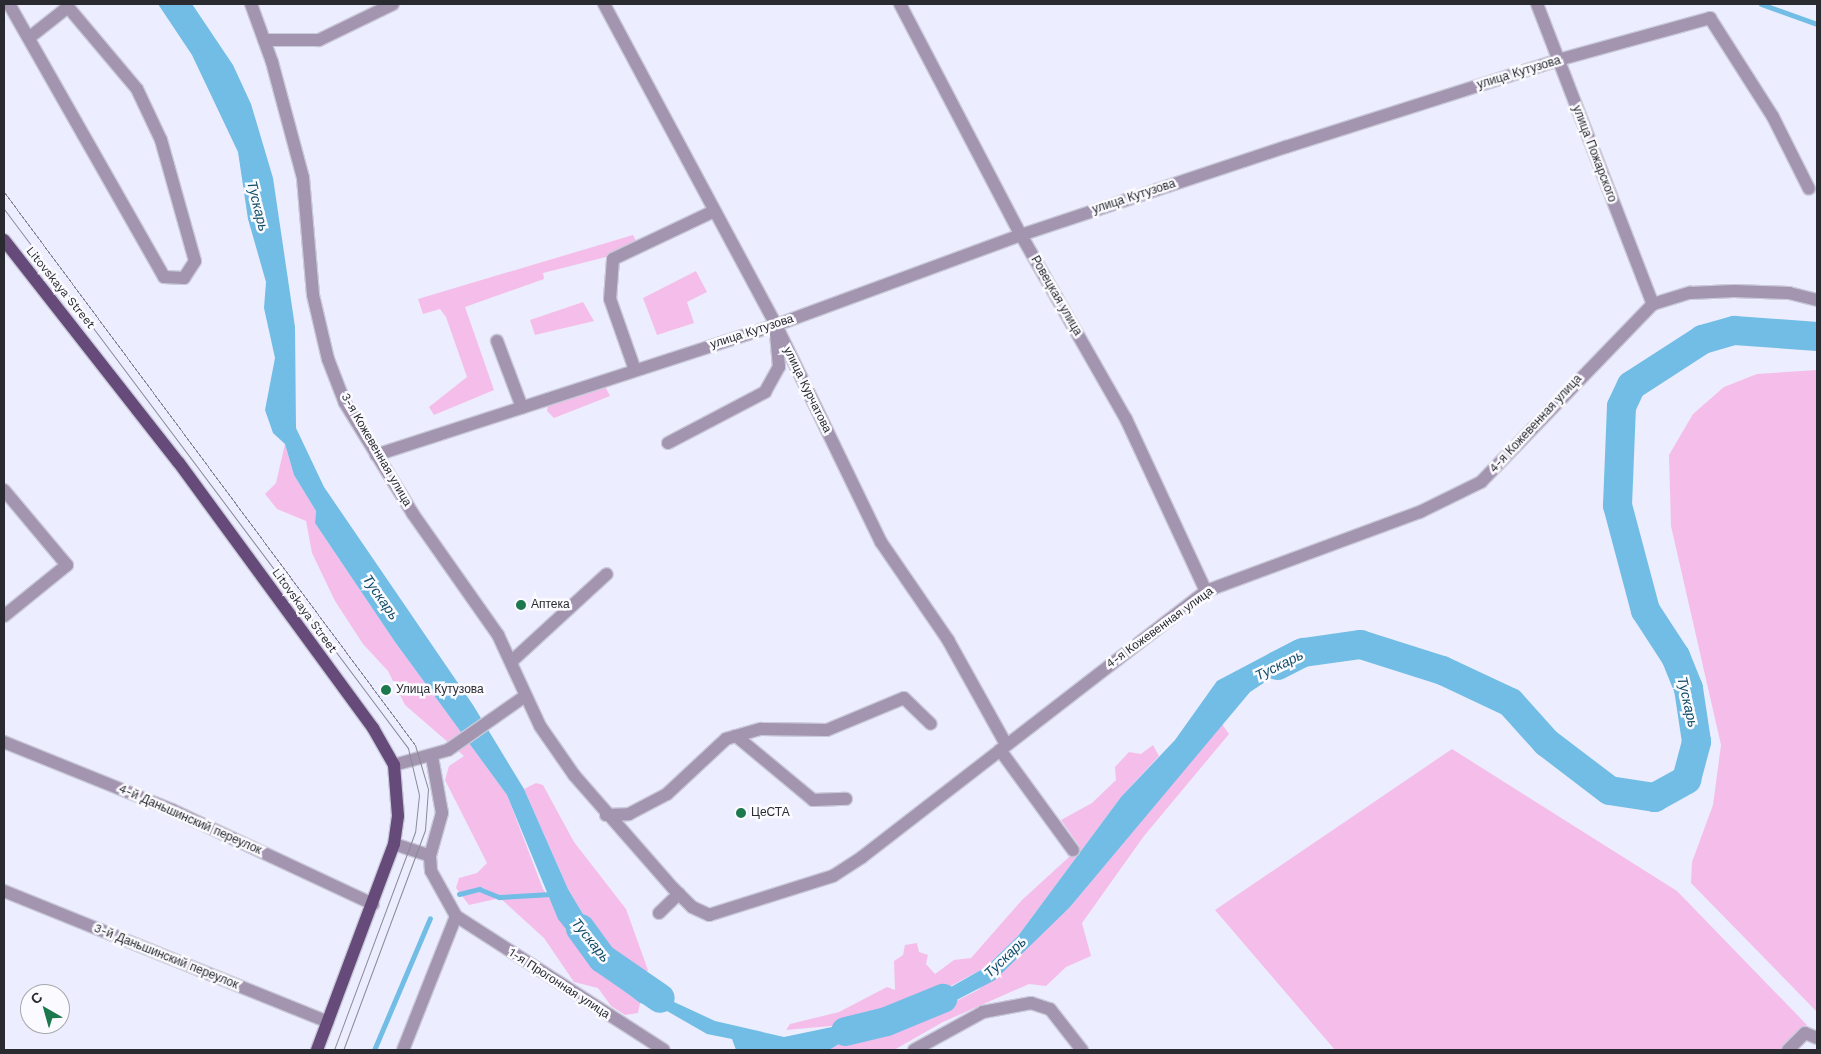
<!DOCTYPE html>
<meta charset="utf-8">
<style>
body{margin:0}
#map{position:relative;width:1821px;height:1054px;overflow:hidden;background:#ecedfe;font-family:"Work Sans",sans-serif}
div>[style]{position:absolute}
.green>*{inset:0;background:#f5beea}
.water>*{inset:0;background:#71bde5}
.stream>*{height:5px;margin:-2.5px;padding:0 2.5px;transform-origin:2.5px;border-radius:2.5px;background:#71bde5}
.river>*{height:29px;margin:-14.5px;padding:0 14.5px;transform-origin:14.5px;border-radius:14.5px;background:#71bde5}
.roads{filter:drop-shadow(1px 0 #c9cad9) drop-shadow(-1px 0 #c9cad9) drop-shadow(0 1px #c9cad9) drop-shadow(0 -1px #c9cad9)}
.minor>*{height:12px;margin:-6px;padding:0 6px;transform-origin:6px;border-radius:6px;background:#a394b0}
.major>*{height:12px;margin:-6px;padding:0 6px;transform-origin:6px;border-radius:6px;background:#654a7a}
.tram>*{height:1px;margin:-0.5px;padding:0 0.5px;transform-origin:0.5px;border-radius:0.5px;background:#8a8b97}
.dots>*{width:14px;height:14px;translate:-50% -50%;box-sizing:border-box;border:2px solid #fbfbff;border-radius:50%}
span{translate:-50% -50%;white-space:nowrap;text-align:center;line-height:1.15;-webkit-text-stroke:5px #fbfbff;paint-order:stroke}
.street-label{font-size:12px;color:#2a2b31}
.poi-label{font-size:12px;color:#2a2b31}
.left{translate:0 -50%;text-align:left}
.water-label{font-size:14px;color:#0f4c68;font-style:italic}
.frame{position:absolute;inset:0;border:5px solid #2a2b31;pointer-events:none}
.north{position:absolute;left:20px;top:984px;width:50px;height:50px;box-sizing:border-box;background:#fbfbff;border:1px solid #a7a8ad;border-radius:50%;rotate:322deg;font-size:14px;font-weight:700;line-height:20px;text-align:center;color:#2a2b31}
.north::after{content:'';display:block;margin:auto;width:18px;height:22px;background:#1c784d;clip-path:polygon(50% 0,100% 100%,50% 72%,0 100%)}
</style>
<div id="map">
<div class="green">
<div style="clip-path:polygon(633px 235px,637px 243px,606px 257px,543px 273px,544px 279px,465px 307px,494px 390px,434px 415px,429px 407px,467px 377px,446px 317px,440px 309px,423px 314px,418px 299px)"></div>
<div style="clip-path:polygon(696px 271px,707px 292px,687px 302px,694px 323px,657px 335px,643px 298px)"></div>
<div style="clip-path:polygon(583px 302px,594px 321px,535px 335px,530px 320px)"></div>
<div style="clip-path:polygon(1817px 370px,1817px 1012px,1691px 883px,1692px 862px,1713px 805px,1721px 745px,1671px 526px,1669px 455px,1693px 414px,1724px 387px,1757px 374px)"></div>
<div style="clip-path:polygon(604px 384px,610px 396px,554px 418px,547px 411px,548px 404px)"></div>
<div style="clip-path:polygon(285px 444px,294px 475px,316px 511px,315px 523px,395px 642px,507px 795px,543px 889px,600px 972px,640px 1003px,638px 1013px,625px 1015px,611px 1006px,598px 988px,574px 982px,544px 938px,500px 898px,469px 905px,456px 888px,459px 878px,477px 873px,487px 863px,445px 780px,449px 766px,464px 756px,405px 705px,388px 671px,363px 644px,335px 601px,312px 553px,306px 521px,277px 509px,265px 494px,276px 483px)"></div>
<div style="clip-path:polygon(1222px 724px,1229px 734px,1144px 836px,1082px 923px,1091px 956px,1066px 967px,1046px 986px,1029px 984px,943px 1022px,894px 1050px,829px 1050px,849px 1038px,899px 1030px,978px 990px,1070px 907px)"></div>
<div style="clip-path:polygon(1153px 745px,1159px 756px,1121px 797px,1018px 936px,986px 967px,886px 1021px,786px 1030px,790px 1024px,839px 1012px,887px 987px,895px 990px,894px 961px,903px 955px,905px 945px,917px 943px,919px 952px,928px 955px,926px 964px,935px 974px,954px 960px,971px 958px,1022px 900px,1080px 847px,1061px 820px,1092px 803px,1116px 780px,1115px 767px,1129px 752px,1141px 754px)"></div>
<div style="clip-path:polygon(1452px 749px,1677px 891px,1807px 1025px,1782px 1050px,1335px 1050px,1215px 910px)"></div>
<div style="clip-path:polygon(536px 783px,543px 785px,574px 842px,626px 909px,648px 970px,639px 985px,602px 958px,596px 936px,568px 889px,524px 789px)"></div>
</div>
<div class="water">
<div style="clip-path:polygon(158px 4px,192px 4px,233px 65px,251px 104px,273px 178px,295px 327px,296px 428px,324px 487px,473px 705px,524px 789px,568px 889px,596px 936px,602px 958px,631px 982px,715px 1021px,784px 1037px,856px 1022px,880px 1023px,907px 1012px,986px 967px,1018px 936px,1121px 797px,1175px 740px,1217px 681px,1295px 640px,1345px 633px,1379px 644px,1396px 655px,1410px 648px,1433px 657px,1425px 671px,1348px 646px,1314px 650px,1250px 692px,1070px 907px,995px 980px,899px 1030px,849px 1038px,829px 1050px,736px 1050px,732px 1039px,707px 1034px,660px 1007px,640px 1003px,600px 972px,558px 919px,507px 795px,395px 642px,315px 523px,316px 511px,294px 475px,285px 444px,273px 433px,265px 410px,275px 358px,264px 308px,266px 282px,248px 219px,238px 152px,192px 55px)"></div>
</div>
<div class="stream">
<div style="left:1761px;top:4px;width:59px;rotate:19.7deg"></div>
<div style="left:459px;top:894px;width:21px;rotate:-14deg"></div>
<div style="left:479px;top:889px;width:22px;rotate:22deg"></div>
<div style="left:499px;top:897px;width:52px;rotate:-3.3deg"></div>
<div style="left:374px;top:1050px;width:143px;rotate:-67deg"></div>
</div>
<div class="river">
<div style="left:1277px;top:665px;width:29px;rotate:-27deg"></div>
<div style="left:1303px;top:652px;width:58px;rotate:-8deg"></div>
<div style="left:1360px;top:644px;width:86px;rotate:17.6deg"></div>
<div style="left:1442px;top:670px;width:75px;rotate:25.2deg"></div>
<div style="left:1510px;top:702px;width:54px;rotate:48deg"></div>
<div style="left:1546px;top:742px;width:79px;rotate:37.3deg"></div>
<div style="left:1609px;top:790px;width:46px;rotate:8.8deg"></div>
<div style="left:1654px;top:797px;width:37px;rotate:-29deg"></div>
<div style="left:1686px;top:779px;width:39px;rotate:-75deg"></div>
<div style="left:1696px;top:741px;width:54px;rotate:-98.6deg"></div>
<div style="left:1688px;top:688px;width:35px;rotate:-112deg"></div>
<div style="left:1675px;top:656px;width:55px;rotate:-123.1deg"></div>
<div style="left:1645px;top:610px;width:109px;rotate:-104.9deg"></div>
<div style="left:1617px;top:505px;width:99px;rotate:-87.7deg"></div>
<div style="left:1621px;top:406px;width:23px;rotate:-65deg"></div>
<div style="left:1631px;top:385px;width:85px;rotate:-32.9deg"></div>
<div style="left:1702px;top:339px;width:33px;rotate:-16deg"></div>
<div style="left:1734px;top:330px;width:83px;rotate:4.1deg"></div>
<div style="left:580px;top:928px;width:37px;rotate:54deg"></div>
<div style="left:602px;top:958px;width:70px;rotate:34.6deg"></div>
<div style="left:845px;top:1031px;width:42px;rotate:-13.7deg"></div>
<div style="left:886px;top:1021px;width:61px;rotate:-22.3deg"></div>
</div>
<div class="roads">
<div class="minor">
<div style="left:9px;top:4px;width:314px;rotate:60.4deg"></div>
<div style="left:164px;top:277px;width:20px;rotate:3deg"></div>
<div style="left:184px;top:278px;width:20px;rotate:-57deg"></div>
<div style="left:195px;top:261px;width:126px;rotate:-105.7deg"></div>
<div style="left:161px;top:140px;width:56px;rotate:-115.2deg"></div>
<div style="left:137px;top:89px;width:107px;rotate:-130.1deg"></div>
<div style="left:68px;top:7px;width:48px;rotate:141.7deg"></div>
<div style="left:251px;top:4px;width:62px;rotate:70.1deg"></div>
<div style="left:272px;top:62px;width:120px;rotate:75deg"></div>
<div style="left:303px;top:178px;width:117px;rotate:85.1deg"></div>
<div style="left:313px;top:295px;width:66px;rotate:76.8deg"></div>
<div style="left:328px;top:359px;width:47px;rotate:68.9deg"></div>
<div style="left:345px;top:403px;width:130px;rotate:58.5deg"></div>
<div style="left:413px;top:514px;width:148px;rotate:54.9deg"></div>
<div style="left:498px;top:635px;width:100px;rotate:65.2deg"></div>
<div style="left:540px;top:726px;width:60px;rotate:55.2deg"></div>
<div style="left:574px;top:775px;width:150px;rotate:48.8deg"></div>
<div style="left:673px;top:888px;width:27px;rotate:45deg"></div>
<div style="left:692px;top:907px;width:19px;rotate:25deg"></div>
<div style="left:709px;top:915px;width:130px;rotate:-17.5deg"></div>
<div style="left:833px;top:876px;width:35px;rotate:-33deg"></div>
<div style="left:862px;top:857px;width:435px;rotate:-37.7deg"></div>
<div style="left:1206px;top:591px;width:228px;rotate:-20.3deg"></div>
<div style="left:1420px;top:512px;width:68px;rotate:-26.2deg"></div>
<div style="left:1481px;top:482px;width:248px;rotate:-46deg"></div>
<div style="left:1653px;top:304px;width:39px;rotate:-17deg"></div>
<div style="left:1690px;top:293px;width:44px;rotate:-2.6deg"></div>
<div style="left:1734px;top:291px;width:55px;rotate:2.1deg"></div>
<div style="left:1789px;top:293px;width:29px;rotate:14deg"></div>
<div style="left:604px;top:4px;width:364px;rotate:61.8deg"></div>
<div style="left:776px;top:325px;width:241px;rotate:64.2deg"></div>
<div style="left:881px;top:542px;width:119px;rotate:55.6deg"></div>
<div style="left:948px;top:640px;width:119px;rotate:60.9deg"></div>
<div style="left:900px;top:4px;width:261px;rotate:62.4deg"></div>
<div style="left:1021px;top:235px;width:212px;rotate:60.3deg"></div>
<div style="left:1126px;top:419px;width:190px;rotate:65.1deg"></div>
<div style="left:1537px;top:4px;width:322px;rotate:68.9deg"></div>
<div style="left:264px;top:40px;width:55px"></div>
<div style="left:319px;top:40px;width:82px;rotate:-25.9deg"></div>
<div style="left:497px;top:341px;width:71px;rotate:69.3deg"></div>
<div style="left:635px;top:370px;width:75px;rotate:-109.4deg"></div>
<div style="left:610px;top:299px;width:40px;rotate:-85.7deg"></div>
<div style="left:613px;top:259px;width:112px;rotate:-25.4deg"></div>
<div style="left:668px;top:443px;width:110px;rotate:-27.7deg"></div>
<div style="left:765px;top:392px;width:29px;rotate:-61deg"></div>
<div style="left:779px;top:367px;width:35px;rotate:-95deg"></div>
<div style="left:376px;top:455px;width:421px;rotate:-18deg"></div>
<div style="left:776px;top:325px;width:261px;rotate:-20.2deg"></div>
<div style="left:1021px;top:235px;width:279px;rotate:-18.4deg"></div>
<div style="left:1286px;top:147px;width:286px;rotate:-17.7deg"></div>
<div style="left:1558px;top:60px;width:158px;rotate:-15.4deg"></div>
<div style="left:1710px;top:18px;width:117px;rotate:57.5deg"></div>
<div style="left:1773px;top:117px;width:80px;rotate:63.4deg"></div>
<div style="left:4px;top:490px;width:98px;rotate:50deg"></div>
<div style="left:67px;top:565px;width:81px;rotate:141deg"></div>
<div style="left:513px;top:660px;width:127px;rotate:-42.5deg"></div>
<div style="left:736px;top:736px;width:26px;rotate:-16deg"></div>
<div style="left:761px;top:729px;width:66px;rotate:0.9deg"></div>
<div style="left:827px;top:730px;width:83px;rotate:-22.6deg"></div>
<div style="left:904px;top:698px;width:37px;rotate:44deg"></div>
<div style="left:4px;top:742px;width:181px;rotate:22deg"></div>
<div style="left:172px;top:810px;width:222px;rotate:25.1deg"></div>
<div style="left:1000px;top:750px;width:124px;rotate:53.9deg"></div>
<div style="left:394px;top:765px;width:56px;rotate:-15.5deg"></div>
<div style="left:448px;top:750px;width:94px;rotate:-35deg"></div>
<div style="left:606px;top:815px;width:23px;rotate:-2deg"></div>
<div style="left:629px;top:814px;width:43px;rotate:-27.8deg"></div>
<div style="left:667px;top:794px;width:81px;rotate:-43deg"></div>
<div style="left:726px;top:739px;width:10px;rotate:-17deg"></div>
<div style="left:736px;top:736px;width:100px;rotate:39.7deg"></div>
<div style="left:813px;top:800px;width:33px;rotate:-2deg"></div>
<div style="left:394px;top:844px;width:38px;rotate:18deg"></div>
<div style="left:4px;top:891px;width:349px;rotate:22deg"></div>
<div style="left:659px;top:913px;width:28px;rotate:-44deg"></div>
<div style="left:456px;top:916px;width:247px;rotate:32.8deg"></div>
<div style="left:403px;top:1050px;width:144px;rotate:-68.4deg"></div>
<div style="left:456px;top:916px;width:51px;rotate:-119.1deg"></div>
<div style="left:431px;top:871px;width:15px;rotate:-94deg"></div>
<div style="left:430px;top:856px;width:45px;rotate:-74.4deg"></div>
<div style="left:442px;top:813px;width:57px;rotate:-100.1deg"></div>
<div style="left:914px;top:1050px;width:79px;rotate:-28.8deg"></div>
<div style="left:983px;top:1012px;width:49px;rotate:-10.6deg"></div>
<div style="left:1031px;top:1003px;width:20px;rotate:18deg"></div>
<div style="left:1050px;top:1009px;width:52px;rotate:52deg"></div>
<div style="left:1788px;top:1050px;width:24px;rotate:-45deg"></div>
<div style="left:1805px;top:1033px;width:13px;rotate:23deg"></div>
</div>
<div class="major">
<div style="left:4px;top:240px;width:283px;rotate:51.9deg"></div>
<div style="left:179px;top:463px;width:328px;rotate:53.8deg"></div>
<div style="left:373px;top:728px;width:43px;rotate:60.4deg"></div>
<div style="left:394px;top:765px;width:51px;rotate:85.5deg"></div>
<div style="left:398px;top:816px;width:28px;rotate:98deg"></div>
<div style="left:394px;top:844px;width:220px;rotate:110.5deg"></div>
</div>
</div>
<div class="tram">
<div style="left:4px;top:192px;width:689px;rotate:53.38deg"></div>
<div style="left:415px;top:745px;width:46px;rotate:73.5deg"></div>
<div style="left:428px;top:789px;width:41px;rotate:94.2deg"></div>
<div style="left:425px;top:830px;width:235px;rotate:110.4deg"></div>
<div style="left:4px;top:209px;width:674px;rotate:53.15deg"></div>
<div style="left:408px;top:748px;width:48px;rotate:76.8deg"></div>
<div style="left:419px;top:795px;width:37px;rotate:96deg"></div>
<div style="left:415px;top:832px;width:233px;rotate:110.4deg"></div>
</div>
<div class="dots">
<div style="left:521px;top:605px;background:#1c784d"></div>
<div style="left:386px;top:690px;background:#1c784d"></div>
<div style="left:741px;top:813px;background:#1c784d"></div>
</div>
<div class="street-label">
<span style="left:1519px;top:73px;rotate:-17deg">улица Кутузова</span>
<span style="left:1594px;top:154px;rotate:69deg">улица Пожарского</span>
<span style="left:1134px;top:197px;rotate:-18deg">улица Кутузова</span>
<span style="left:60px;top:288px;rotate:51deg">Litovskaya Street</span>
<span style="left:1056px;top:296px;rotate:60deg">Ровецкая улица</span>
<span style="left:752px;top:332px;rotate:-18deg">улица Кутузова</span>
<span style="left:807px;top:390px;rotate:64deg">улица Курчатова</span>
<span style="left:1536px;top:424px;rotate:-47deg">4-я Кожевенная улица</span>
<span style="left:376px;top:450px;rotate:60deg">3-я Кожевенная улица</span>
<span style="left:304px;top:611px;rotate:54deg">Litovskaya Street</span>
<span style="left:1160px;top:628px;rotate:-36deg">4-я Кожевенная улица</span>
<span style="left:190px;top:820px;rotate:24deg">4-й Даньшинский переулок</span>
<span style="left:166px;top:957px;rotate:22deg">3-й Даньшинский переулок</span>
<span style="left:559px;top:984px;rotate:33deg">1-я Прогонная улица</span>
</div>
<div class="poi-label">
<span class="left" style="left:531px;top:605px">Аптека</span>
<span class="left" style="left:396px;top:690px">Улица Кутузова</span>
<span class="left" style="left:751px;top:813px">ЦеСТА</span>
</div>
<div class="water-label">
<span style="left:258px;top:206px;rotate:76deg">Тускарь</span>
<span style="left:381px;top:597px;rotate:55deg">Тускарь</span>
<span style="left:1279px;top:665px;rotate:-26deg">Тускарь</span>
<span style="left:1688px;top:702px;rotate:77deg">Тускарь</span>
<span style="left:591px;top:940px;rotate:51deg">Тускарь</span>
<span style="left:1005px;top:957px;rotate:-44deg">Тускарь</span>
</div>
<div class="frame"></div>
<div class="north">С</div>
</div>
